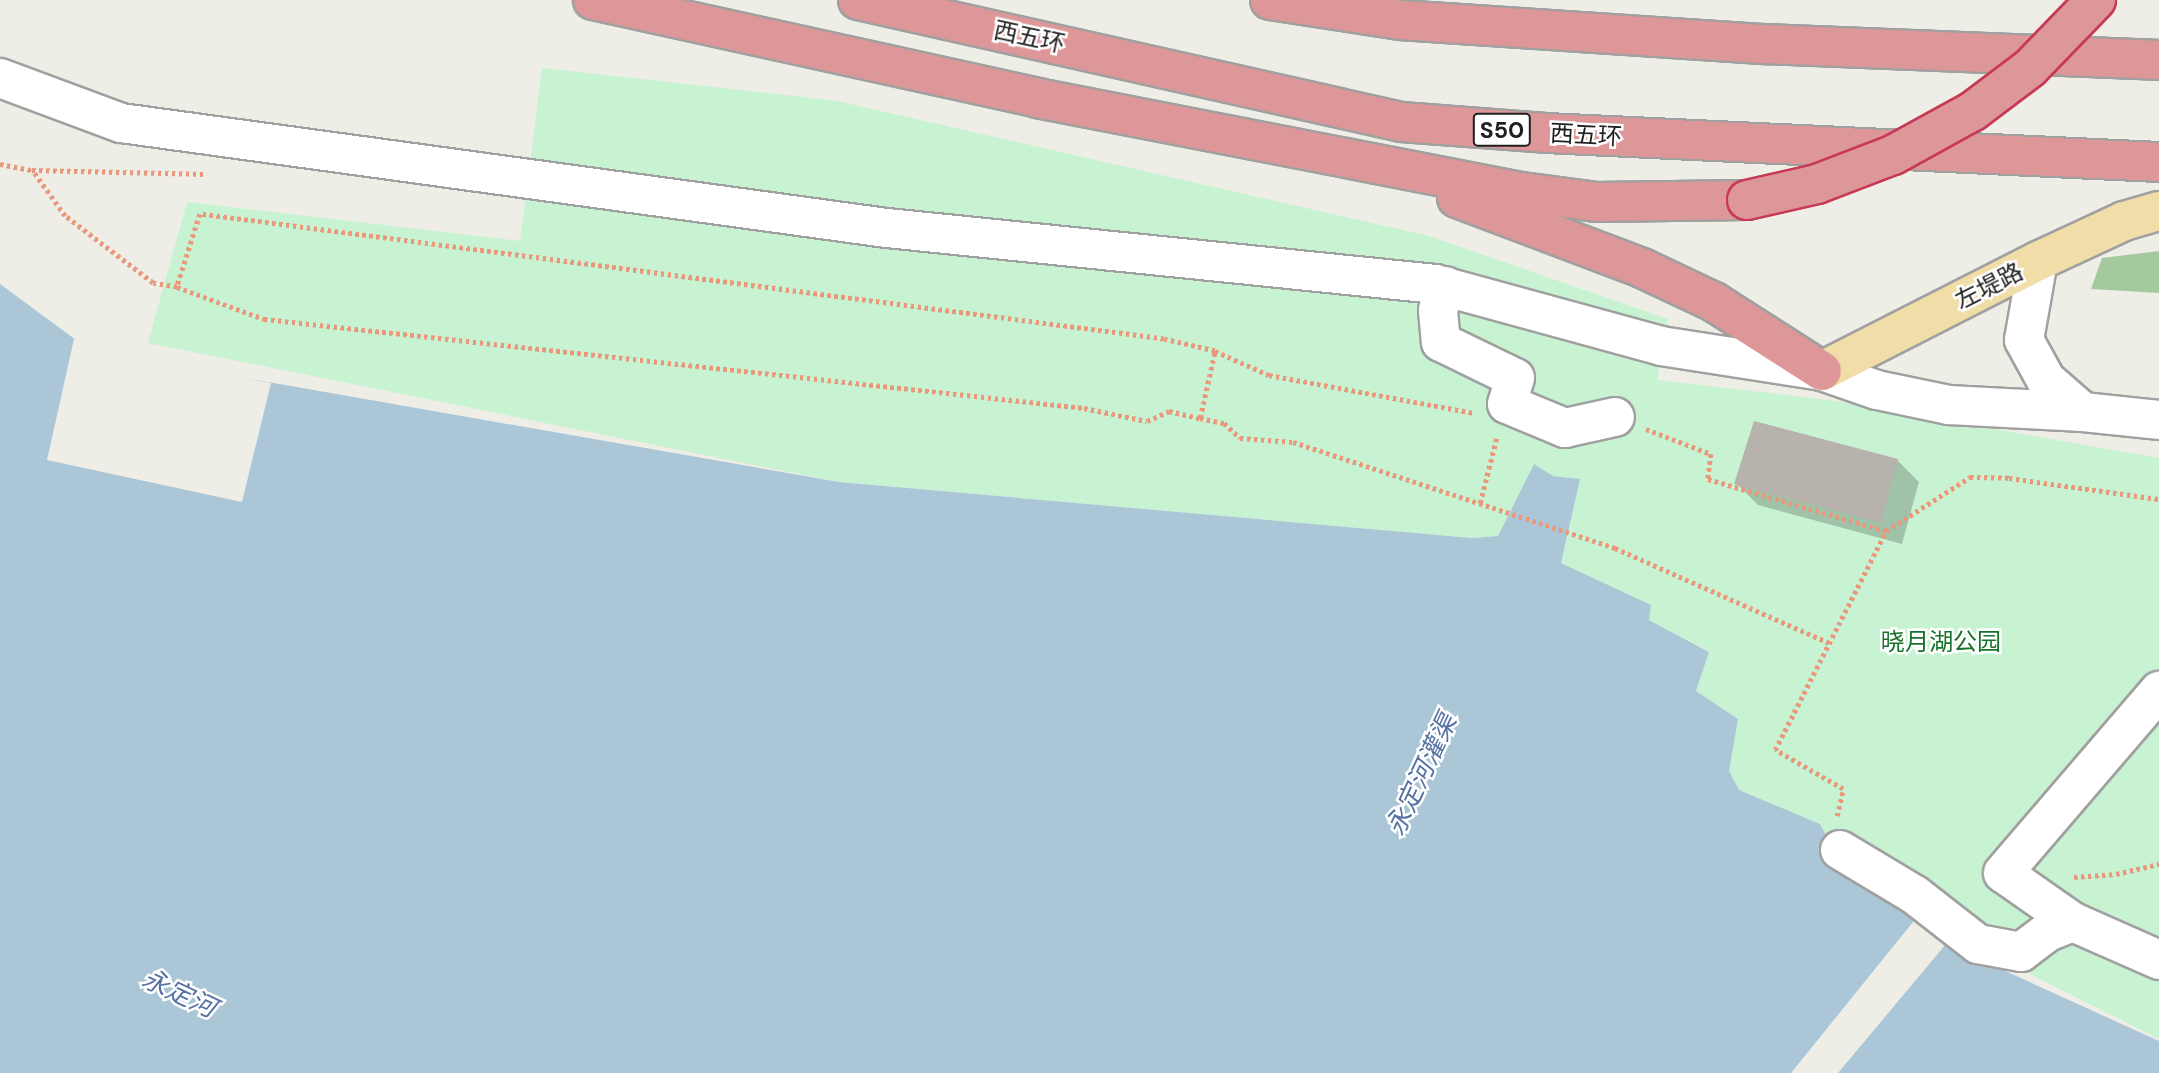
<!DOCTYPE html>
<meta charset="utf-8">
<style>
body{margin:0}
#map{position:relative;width:2159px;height:1073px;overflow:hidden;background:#eeede6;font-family:"DM Sans","Noto Sans SC",sans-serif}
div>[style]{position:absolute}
.forest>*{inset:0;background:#a5c99f}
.park>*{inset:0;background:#c8f3d2}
.water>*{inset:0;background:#abc7d7}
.pier>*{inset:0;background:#eeede6}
.shadow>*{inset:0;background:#0003}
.building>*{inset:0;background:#b7b3ac}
.path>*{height:4.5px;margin-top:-2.25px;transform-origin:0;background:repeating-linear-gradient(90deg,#ea987b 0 3.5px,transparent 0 7px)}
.roads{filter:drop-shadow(2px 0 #a0a0a0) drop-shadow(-2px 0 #a0a0a0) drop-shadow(0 2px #a0a0a0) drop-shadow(0 -2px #a0a0a0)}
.minor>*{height:38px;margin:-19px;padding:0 19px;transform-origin:19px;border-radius:19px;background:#fff}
.major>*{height:38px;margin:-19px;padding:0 19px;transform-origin:19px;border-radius:19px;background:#f1dda8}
.highway>*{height:38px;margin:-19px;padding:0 19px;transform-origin:19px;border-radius:19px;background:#dd9799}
.bridges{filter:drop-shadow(2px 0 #c73954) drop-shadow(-2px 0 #c73954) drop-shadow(0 2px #c73954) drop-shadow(0 -2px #c73954)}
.highway-bridge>*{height:38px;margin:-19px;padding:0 19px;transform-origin:19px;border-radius:19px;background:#dd9799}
span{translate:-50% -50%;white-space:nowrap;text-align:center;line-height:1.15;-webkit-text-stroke:5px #fff;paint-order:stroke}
.shield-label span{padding:2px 5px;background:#fff;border:2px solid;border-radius:5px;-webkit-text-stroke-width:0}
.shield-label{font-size:23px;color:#1f1f1f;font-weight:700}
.street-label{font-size:24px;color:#1f1f1f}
.park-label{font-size:24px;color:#18712d}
.water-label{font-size:26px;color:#5671a4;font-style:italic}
</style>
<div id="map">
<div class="forest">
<div style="clip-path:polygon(2159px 251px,2159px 293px,2091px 289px,2102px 258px)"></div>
</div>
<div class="park">
<div style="clip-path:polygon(542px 68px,837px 101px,1429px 236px,1668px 319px,1657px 380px,1829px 400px,2159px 458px,2159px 1039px,1917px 917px,1846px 874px,1820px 824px,1739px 790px,1728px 771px,1738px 719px,1696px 691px,1709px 651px,1649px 620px,1650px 605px,1561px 563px,1579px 479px,1553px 476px,1534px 465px,1498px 536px,1472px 538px,839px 482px,148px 343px,187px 202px,520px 241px)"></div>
</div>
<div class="water">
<div style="clip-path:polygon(0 284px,91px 351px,839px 482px,1472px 538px,1498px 536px,1534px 464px,1553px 476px,1580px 479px,1561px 563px,1651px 605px,1649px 620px,1709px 652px,1696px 691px,1738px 719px,1729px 771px,1739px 790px,1820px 824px,1846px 874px,1917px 917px,1791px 1073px,0 1073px)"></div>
<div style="clip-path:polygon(1946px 944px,2159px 1041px,2159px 1073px,1838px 1073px)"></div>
</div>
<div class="pier">
<div style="clip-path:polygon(74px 339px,92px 348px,271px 383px,242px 502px,47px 460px)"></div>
</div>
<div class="shadow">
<div style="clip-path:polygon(1897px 460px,1919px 482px,1902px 544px,1758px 505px,1736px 483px)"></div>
</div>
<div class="building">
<div style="clip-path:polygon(1754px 421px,1898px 459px,1881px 523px,1734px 484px)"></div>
</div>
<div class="path">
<div style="left:0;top:164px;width:33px;rotate:11deg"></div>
<div style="left:177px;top:287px;width:24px;rotate:-171deg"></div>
<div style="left:153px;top:283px;width:111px;rotate:-142.7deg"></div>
<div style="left:65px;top:216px;width:57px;rotate:-125.7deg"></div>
<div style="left:32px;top:170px;width:175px;rotate:1.3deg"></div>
<div style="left:1215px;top:351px;width:59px;rotate:24deg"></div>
<div style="left:1269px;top:375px;width:209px;rotate:10.5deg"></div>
<div style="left:1200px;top:418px;width:69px;rotate:-77.4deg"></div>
<div style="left:1215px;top:351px;width:52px;rotate:-166.8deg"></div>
<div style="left:1164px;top:339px;width:972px;rotate:-172.61deg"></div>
<div style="left:200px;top:214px;width:77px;rotate:107.5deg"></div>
<div style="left:177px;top:287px;width:93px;rotate:20.2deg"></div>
<div style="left:264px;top:319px;width:825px;rotate:6.19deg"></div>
<div style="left:1084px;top:408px;width:64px;rotate:11.7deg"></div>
<div style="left:1147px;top:421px;width:24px;rotate:-24deg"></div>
<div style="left:1169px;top:411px;width:32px;rotate:13deg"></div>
<div style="left:1200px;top:418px;width:25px;rotate:12deg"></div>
<div style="left:1224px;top:423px;width:22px;rotate:43deg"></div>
<div style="left:1240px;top:438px;width:53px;rotate:4.3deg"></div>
<div style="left:1293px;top:442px;width:339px;rotate:18.2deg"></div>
<div style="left:1615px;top:548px;width:234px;rotate:23.9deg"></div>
<div style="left:1646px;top:429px;width:70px;rotate:21deg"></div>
<div style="left:1711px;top:454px;width:25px;rotate:97deg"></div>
<div style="left:1708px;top:479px;width:185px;rotate:16.3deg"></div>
<div style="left:1886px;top:531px;width:100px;rotate:-32.7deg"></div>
<div style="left:1970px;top:477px;width:39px;rotate:1deg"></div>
<div style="left:2009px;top:478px;width:151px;rotate:8deg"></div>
<div style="left:1480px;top:503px;width:69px;rotate:-75.8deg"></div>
<div style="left:1837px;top:816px;width:28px;rotate:-77deg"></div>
<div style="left:1843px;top:789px;width:78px;rotate:-150.2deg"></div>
<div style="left:1775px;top:750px;width:246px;rotate:-63.1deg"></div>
<div style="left:2074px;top:877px;width:42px;rotate:-4.1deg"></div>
<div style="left:2116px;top:874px;width:44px;rotate:-13.1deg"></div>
</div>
<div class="roads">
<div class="minor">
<div style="left:0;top:78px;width:129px;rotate:20.4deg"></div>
<div style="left:121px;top:123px;width:773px;rotate:7.81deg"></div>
<div style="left:887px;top:228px;width:551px;rotate:5.83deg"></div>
<div style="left:1435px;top:284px;width:234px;rotate:15.3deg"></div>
<div style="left:1661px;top:346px;width:163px;rotate:8.8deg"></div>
<div style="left:1822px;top:371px;width:58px;rotate:19.1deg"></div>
<div style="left:1877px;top:390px;width:74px;rotate:11.8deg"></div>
<div style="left:1949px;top:405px;width:134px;rotate:3deg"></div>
<div style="left:2083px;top:412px;width:49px;rotate:-139.1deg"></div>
<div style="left:2046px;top:380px;width:46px;rotate:-118.8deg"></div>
<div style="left:2024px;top:340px;width:80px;rotate:-80deg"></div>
<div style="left:1445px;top:286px;width:25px;rotate:106deg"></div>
<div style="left:1438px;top:310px;width:32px;rotate:85deg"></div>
<div style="left:1441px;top:342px;width:82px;rotate:25.9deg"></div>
<div style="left:1515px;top:378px;width:27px;rotate:107deg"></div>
<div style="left:1507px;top:404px;width:63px;rotate:22.5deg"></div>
<div style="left:1565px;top:428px;width:51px;rotate:-12.4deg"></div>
<div style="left:2083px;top:412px;width:76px;rotate:6deg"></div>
<div style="left:1840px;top:850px;width:87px;rotate:31deg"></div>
<div style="left:1915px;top:895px;width:80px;rotate:37.9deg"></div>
<div style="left:1978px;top:944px;width:44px;rotate:10.5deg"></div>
<div style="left:2021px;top:952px;width:34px;rotate:-37deg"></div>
<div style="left:2048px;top:932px;width:27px;rotate:-22deg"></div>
<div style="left:2073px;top:922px;width:94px;rotate:23.8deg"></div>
<div style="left:2073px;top:922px;width:85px;rotate:-145deg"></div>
<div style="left:2003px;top:873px;width:240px;rotate:-49.4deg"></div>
</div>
<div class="major">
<div style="left:1822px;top:371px;width:242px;rotate:-27deg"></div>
<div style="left:2038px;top:261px;width:95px;rotate:-24.9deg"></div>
<div style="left:2124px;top:221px;width:36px;rotate:-16deg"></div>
</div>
<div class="highway">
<div style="left:593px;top:0;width:455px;rotate:12.4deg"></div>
<div style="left:1037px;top:98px;width:494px;rotate:11deg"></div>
<div style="left:1522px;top:192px;width:76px;rotate:7.6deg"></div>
<div style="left:1597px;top:202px;width:150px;rotate:-0.8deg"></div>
<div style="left:858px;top:0;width:557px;rotate:12.66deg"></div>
<div style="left:1401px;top:122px;width:145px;rotate:4.3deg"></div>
<div style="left:1546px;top:133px;width:614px;rotate:2.71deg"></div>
<div style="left:1270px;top:0;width:132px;rotate:8.7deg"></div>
<div style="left:1400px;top:20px;width:366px;rotate:3.8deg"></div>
<div style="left:1765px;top:44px;width:394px;rotate:2.3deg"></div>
<div style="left:1457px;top:198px;width:198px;rotate:20.7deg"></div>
<div style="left:1642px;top:268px;width:80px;rotate:25.3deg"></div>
<div style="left:1714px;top:302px;width:128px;rotate:32.6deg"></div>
</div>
</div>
<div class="bridges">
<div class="highway-bridge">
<div style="left:1747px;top:200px;width:72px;rotate:-12.9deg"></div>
<div style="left:1817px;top:184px;width:81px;rotate:-20.9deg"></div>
<div style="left:1893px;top:155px;width:91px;rotate:-28.8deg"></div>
<div style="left:1973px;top:111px;width:71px;rotate:-37deg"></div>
<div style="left:2030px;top:68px;width:95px;rotate:-45.9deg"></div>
</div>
</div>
<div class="shield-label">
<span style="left:1502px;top:130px">S50</span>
</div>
<div class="street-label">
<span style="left:1029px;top:37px;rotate:12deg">西五环</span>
<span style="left:1586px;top:135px;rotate:3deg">西五环</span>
<span style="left:1989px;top:286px;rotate:-27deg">左堤路</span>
</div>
<div class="park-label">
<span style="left:1941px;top:642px">晓月湖公园</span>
</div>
<div class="water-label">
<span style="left:1422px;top:775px;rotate:-65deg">永定河灌渠</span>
<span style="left:179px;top:994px;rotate:25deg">永定河</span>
</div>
</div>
